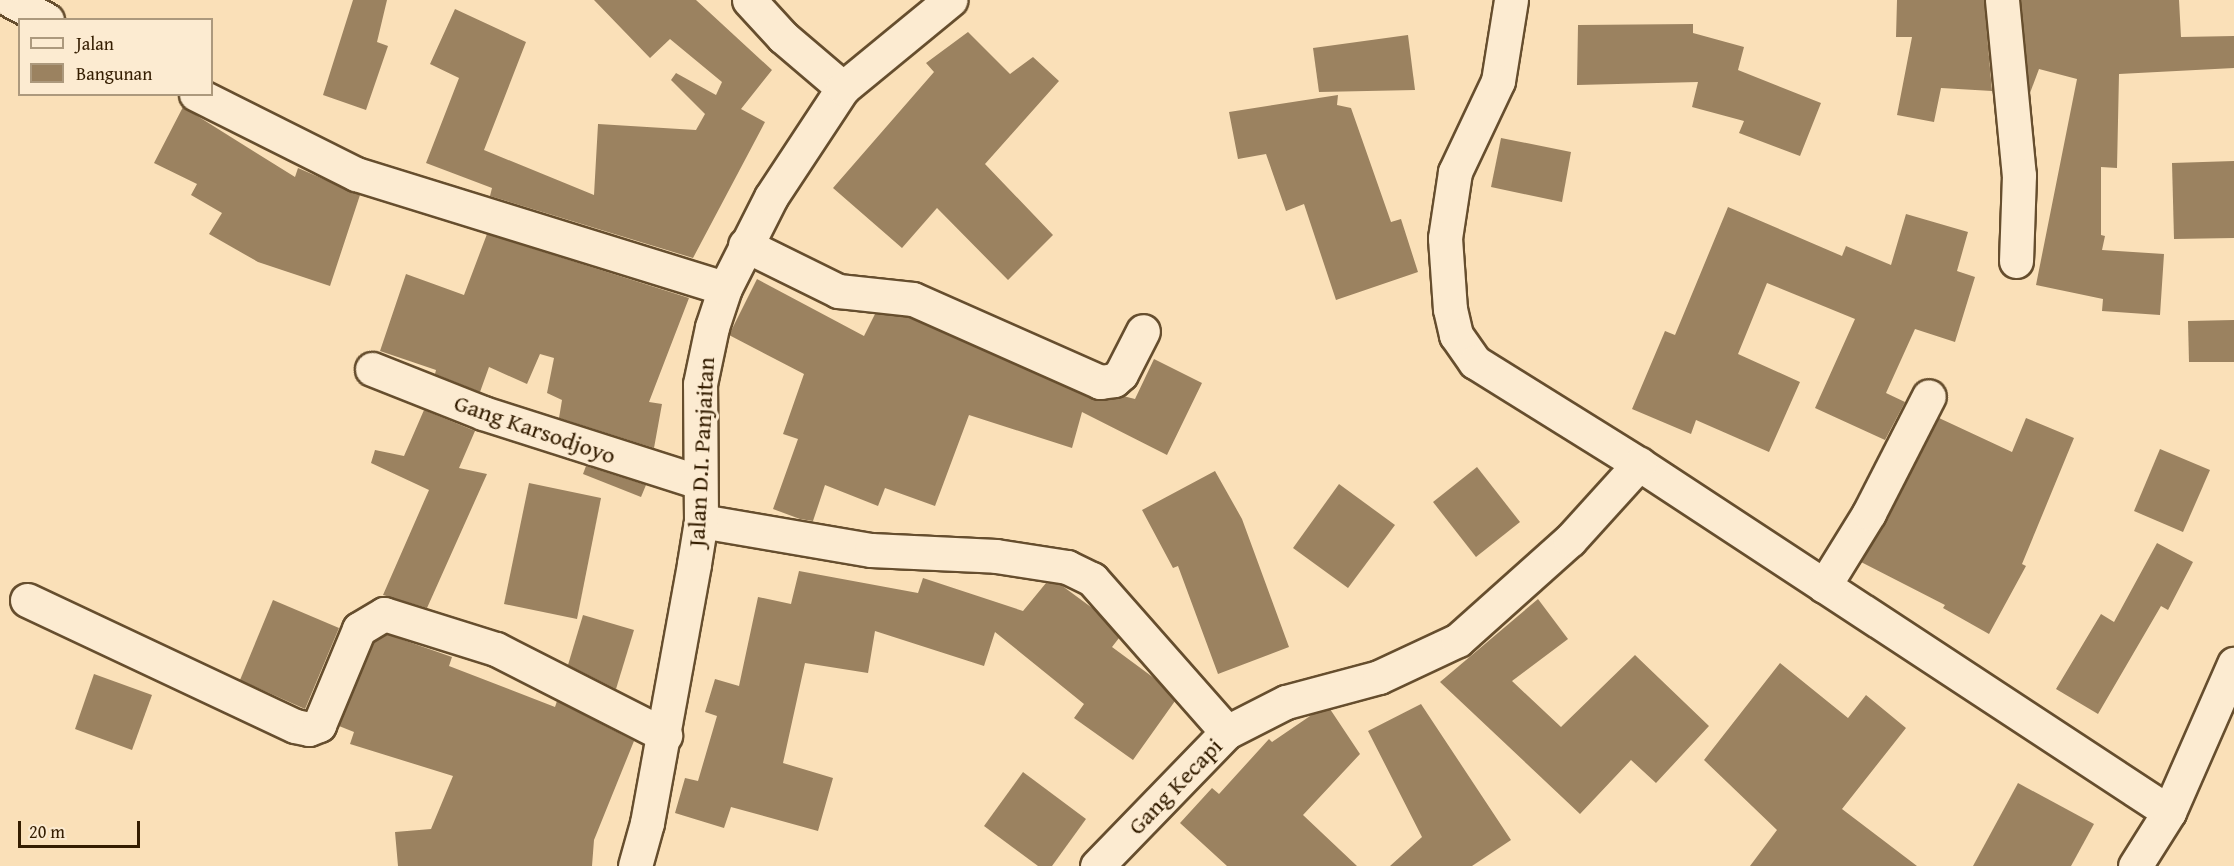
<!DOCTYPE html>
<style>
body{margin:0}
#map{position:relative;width:2234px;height:866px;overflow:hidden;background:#fae0b8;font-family:"Gentium Book Plus",serif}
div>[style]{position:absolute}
.building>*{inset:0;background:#9b8260}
.roads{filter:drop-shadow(2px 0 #664e2e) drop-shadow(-2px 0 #664e2e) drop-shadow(0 2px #664e2e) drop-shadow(0 -2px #664e2e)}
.minor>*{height:33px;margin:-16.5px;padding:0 16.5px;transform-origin:16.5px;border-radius:16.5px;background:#fcebd1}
span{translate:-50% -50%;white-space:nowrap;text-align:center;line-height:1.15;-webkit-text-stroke:6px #fcebd1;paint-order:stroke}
.street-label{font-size:24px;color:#341d00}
.legend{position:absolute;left:18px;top:18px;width:195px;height:78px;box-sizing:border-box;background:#fcebd1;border:2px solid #ac997d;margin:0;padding:8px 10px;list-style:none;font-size:18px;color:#341d00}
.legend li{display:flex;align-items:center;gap:12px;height:30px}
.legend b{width:30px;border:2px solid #ac997d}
.scale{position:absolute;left:18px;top:821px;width:122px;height:27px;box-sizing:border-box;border:3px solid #341d00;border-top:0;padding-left:8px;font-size:18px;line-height:21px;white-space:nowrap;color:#341d00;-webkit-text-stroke:4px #fcebd1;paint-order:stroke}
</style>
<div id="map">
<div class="building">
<div style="clip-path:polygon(353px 0,387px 0,377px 42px,388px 46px,366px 110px,323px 95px)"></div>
<div style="clip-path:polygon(594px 0,696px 0,772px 70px,741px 109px,765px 122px,693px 258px,490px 196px,492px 188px,426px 163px,459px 78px,430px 64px,455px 9px,526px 42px,484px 150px,594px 195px,598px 124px,696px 130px,705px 114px,671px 80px,676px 73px,716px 95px,722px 82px,670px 39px,650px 58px)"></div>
<div style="clip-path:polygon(1897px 0,1984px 0,1992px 91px,1941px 88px,1934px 122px,1897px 115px,1912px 37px,1896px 37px)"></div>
<div style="clip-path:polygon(2021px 0,2179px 0,2181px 37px,2234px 36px,2234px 68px,2119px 74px,2117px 168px,2101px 167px,2101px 235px,2105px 236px,2102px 250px,2164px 254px,2160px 315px,2102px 311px,2103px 299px,2036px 285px,2077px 79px,2039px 69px,2030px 93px)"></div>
<div style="clip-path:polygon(1693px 24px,1693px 33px,1744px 47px,1738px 70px,1821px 103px,1800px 156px,1739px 133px,1744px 121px,1692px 107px,1698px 82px,1577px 85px,1578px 25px)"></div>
<div style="clip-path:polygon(968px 32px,1010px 74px,1033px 57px,1059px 81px,985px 164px,1053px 235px,1008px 280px,937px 208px,902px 248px,833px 188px,934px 72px,926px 63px)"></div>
<div style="clip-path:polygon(1408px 35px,1415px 90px,1319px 92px,1313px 48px)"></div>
<div style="clip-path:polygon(1338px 95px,1337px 105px,1351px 108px,1391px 222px,1401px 219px,1418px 272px,1336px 300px,1304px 204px,1286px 211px,1266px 154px,1238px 159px,1229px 112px)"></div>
<div style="clip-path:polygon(183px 107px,295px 177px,298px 168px,360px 195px,330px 286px,258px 262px,209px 234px,222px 213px,191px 195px,197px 184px,154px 163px)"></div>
<div style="clip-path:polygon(1501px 138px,1571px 152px,1562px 202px,1491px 187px)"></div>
<div style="clip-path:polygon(2234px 161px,2234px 238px,2174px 239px,2172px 163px)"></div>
<div style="clip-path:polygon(1728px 207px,1842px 256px,1846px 246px,1891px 265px,1906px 214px,1968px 232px,1957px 271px,1975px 277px,1955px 342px,1915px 329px,1886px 393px,1905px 402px,1885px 440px,1815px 408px,1855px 319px,1767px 283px,1738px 354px,1800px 382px,1769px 452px,1696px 420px,1691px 434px,1632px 409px,1665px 331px,1675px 335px)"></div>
<div style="clip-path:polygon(487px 234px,689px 298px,649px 402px,662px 404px,654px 448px,559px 418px,562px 400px,547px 393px,554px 358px,540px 354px,527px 384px,489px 367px,480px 392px,435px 374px,436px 370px,380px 351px,406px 274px,464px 295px)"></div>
<div style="clip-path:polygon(757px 279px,864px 336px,875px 314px,908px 317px,1093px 399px,1123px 396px,1135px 399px,1154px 359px,1202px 383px,1167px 455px,1082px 412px,1072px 448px,969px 415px,935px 506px,885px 488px,878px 506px,825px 485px,813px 521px,800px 519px,773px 509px,798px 439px,783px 434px,804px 374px,729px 335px)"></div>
<div style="clip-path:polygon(2234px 320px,2234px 362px,2189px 362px,2188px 321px)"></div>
<div style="clip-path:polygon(424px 410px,475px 431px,459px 468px,487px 474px,427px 608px,383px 595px,429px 490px,371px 463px,375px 450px,404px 456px)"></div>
<div style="clip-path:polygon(1939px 418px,2012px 452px,2026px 418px,2074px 438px,2022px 564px,2026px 566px,1989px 634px,1943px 608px,1945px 605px,1861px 562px)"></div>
<div style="clip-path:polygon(2160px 449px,2210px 470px,2183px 532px,2134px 511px)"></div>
<div style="clip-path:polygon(586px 466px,646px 485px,641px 497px,583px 474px)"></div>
<div style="clip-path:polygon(1477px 467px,1520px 522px,1476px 557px,1433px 502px)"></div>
<div style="clip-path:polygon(1215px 471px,1242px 519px,1289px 647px,1218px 674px,1178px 566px,1173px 568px,1142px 510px)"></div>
<div style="clip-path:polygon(529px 483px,601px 498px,577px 619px,504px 604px)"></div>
<div style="clip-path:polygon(1339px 484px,1395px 525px,1348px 588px,1293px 548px)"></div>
<div style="clip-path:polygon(2157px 543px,2193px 562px,2168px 610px,2161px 606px,2098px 714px,2056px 689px,2101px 614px,2114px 622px)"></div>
<div style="clip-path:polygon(799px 571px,918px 593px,923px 578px,1023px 611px,1046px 583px,1061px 585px,1095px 610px,1119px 638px,1112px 647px,1154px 678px,1175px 701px,1133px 760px,1074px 718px,1084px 704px,995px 632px,984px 666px,875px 631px,868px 673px,805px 663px,783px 763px,833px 778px,818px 831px,731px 807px,724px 828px,675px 813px,685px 778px,698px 781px,717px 716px,705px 712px,715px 679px,739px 686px,758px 597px,791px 604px)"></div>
<div style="clip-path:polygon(1538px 599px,1568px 639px,1512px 681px,1561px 727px,1635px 655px,1709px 726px,1656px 783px,1631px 760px,1580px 814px,1440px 682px)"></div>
<div style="clip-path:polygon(273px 600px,339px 628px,305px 709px,240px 680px)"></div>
<div style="clip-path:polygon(583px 615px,634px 630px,616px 689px,568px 665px)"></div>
<div style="clip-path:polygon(386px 634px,452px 657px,449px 666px,555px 707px,557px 701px,634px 741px,594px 840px,592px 866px,398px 866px,395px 832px,431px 829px,453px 776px,350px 744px,354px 732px,339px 726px,374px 642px)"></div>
<div style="clip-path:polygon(1780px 663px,1848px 718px,1866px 695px,1906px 728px,1842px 809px,1917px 866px,1750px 866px,1777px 830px,1704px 760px)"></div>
<div style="clip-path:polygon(94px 674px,152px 695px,132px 750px,75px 729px)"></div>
<div style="clip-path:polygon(1421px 704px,1511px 840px,1472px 866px,1390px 866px,1422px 837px,1368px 731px)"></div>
<div style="clip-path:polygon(1330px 709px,1360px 754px,1303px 815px,1357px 866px,1227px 866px,1180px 823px,1212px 788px,1219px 794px,1269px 739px,1272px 742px,1313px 714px)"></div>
<div style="clip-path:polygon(1023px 772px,1086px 819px,1052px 866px,1038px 866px,984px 826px)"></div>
<div style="clip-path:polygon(2018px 783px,2094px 824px,2071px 866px,1973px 866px)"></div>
</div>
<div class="roads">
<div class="minor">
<div style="left:10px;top:0;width:42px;rotate:28.4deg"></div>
<div style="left:749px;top:0;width:50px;rotate:47.4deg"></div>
<div style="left:783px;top:37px;width:79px;rotate:40.4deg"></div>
<div style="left:1511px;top:0;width:82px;rotate:99.1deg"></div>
<div style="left:1498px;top:81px;width:101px;rotate:115.3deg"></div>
<div style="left:1455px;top:172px;width:67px;rotate:98.6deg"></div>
<div style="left:1445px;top:238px;width:71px;rotate:86deg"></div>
<div style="left:1450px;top:309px;width:27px;rotate:77deg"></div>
<div style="left:1456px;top:335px;width:33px;rotate:55deg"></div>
<div style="left:1475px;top:362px;width:193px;rotate:31.9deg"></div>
<div style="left:1639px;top:464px;width:634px;rotate:33.29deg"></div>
<div style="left:2002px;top:0;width:176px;rotate:84.5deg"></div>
<div style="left:2019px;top:175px;width:86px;rotate:92deg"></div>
<div style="left:196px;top:94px;width:179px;rotate:26.6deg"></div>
<div style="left:356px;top:174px;width:386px;rotate:17.2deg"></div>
<div style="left:745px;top:245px;width:104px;rotate:26.3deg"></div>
<div style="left:838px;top:291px;width:75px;rotate:6.1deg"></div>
<div style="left:913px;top:299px;width:205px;rotate:23.9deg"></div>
<div style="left:1100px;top:382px;width:14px;rotate:-8deg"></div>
<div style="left:1114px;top:380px;width:9px;rotate:-41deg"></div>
<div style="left:1121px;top:374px;width:48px;rotate:-62.9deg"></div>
<div style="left:372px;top:369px;width:119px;rotate:21.6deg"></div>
<div style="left:483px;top:413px;width:227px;rotate:17.7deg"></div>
<div style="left:701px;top:521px;width:172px;rotate:9.7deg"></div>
<div style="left:871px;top:550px;width:125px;rotate:2.7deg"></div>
<div style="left:996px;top:556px;width:72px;rotate:8.8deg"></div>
<div style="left:1067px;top:567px;width:28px;rotate:26deg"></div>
<div style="left:1092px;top:579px;width:204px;rotate:48.6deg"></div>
<div style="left:1824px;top:586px;width:86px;rotate:-58.3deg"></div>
<div style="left:1869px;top:513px;width:131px;rotate:-62.9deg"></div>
<div style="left:27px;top:600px;width:296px;rotate:25.2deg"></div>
<div style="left:295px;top:726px;width:14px;rotate:12deg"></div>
<div style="left:309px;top:729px;width:11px;rotate:-22deg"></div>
<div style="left:319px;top:725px;width:104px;rotate:-67.4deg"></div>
<div style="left:359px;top:629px;width:29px;rotate:-31deg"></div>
<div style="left:384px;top:614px;width:117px;rotate:17.4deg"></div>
<div style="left:496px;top:649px;width:190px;rotate:27deg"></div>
<div style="left:635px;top:866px;width:45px;rotate:-74.4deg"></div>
<div style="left:647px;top:823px;width:263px;rotate:-79.7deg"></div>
<div style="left:694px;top:564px;width:44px;rotate:-80.8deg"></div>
<div style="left:701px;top:521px;width:137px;rotate:-90.4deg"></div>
<div style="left:700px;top:384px;width:58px;rotate:-78.1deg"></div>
<div style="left:712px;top:327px;width:41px;rotate:-71.6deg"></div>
<div style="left:725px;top:288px;width:102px;rotate:-63.2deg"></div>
<div style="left:771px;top:197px;width:131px;rotate:-56.6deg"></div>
<div style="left:843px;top:88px;width:139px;rotate:-39.4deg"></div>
<div style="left:1097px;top:866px;width:187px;rotate:-45.9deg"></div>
<div style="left:1227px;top:732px;width:66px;rotate:-27deg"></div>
<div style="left:1286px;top:702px;width:96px;rotate:-15deg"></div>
<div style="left:1379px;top:677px;width:87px;rotate:-25.1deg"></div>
<div style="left:1458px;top:640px;width:150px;rotate:-41.8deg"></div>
<div style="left:1570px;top:540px;width:103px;rotate:-47.8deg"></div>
<div style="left:2135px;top:866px;width:64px;rotate:-57.8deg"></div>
<div style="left:2169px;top:812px;width:162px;rotate:-66.3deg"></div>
</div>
</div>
<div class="street-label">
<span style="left:535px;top:429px;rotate:19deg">Gang Karsodjoyo</span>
<span style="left:701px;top:452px;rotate:-87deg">Jalan D.I. Panjaitan</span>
<span style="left:1175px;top:786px;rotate:-46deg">Gang Kecapi</span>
</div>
<ul class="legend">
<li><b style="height:8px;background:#fcebd1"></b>Jalan</li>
<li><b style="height:16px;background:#9b8260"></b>Bangunan</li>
</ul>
<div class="scale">20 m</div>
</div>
